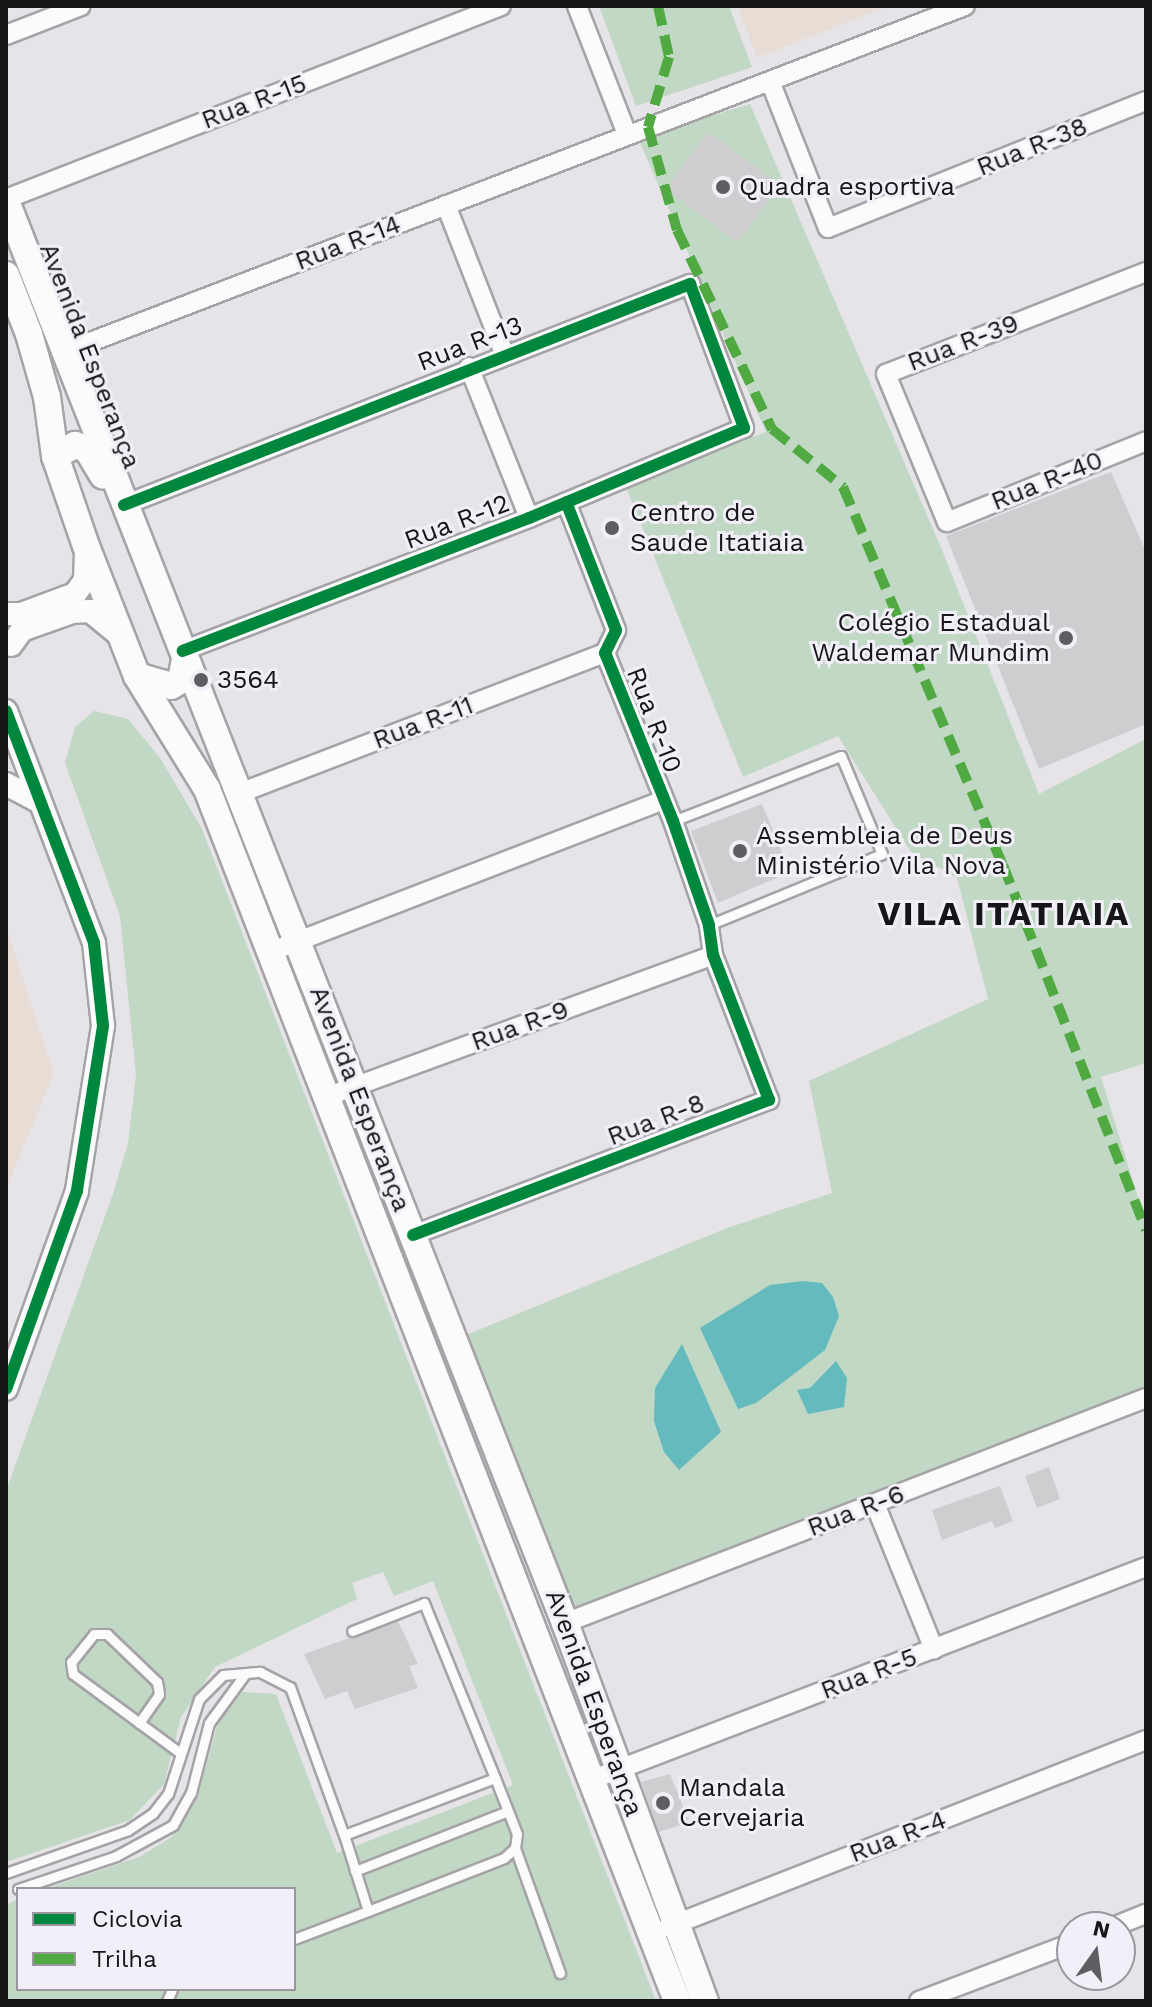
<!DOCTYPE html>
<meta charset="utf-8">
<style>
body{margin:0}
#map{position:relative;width:1152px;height:2007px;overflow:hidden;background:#e6e4e8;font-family:"Work Sans",sans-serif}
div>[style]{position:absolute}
.education>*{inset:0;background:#e7ddd5}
.green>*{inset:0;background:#c0d8c4}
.water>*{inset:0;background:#64babd}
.building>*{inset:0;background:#cfcdd0}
.roads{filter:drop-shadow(2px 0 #a5a3a7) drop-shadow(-2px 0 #a5a3a7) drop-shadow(0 2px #a5a3a7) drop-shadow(0 -2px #a5a3a7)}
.service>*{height:9px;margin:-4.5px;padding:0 4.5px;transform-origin:4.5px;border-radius:4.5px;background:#fbfbfc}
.minor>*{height:18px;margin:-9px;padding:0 9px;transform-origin:9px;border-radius:9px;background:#fbfbfc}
.tertiary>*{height:22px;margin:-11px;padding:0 11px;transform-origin:11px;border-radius:11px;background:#fbfbfc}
.secondary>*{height:26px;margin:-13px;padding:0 13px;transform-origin:13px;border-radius:13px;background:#fbfbfc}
.quiet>*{height:10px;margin-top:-5px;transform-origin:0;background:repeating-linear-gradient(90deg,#51a942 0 20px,transparent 0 30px)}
.cycleway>*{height:12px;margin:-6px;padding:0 6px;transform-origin:6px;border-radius:6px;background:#00873e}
.dots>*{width:22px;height:22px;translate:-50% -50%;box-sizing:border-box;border:4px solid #f2eff8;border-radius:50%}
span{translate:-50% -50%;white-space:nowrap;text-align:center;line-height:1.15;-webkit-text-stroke:6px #f2eff8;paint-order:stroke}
.street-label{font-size:26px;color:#161518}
.poi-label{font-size:26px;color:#161518}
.left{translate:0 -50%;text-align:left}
.right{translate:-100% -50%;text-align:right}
.district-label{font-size:34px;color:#161518;font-weight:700;letter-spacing:2px}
.frame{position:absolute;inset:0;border:8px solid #161518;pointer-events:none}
.legend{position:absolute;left:16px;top:1887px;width:280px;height:104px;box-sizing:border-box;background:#f2eff8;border:2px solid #9a989e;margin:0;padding:10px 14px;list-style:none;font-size:24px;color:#161518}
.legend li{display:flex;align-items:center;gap:16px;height:40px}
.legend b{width:40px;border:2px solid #9a989e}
.north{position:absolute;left:1056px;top:1911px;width:80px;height:80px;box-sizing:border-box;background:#f2eff8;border:2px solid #9a989e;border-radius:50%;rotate:14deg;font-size:22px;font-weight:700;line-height:32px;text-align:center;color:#161518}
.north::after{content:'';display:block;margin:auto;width:28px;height:36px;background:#5f5d61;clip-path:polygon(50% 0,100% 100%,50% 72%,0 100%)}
</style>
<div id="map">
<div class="education">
<div style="clip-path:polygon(738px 6px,888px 6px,757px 58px)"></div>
<div style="clip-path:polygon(6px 927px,54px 1073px,6px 1189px)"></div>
</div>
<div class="green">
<div style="clip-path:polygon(599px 6px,729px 6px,752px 67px,636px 106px)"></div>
<div style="clip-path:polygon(750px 104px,942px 550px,1039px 794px,1146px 739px,1146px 1063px,1101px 1077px,1146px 1224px,1146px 1389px,574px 1609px,466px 1335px,727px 1228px,832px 1193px,809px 1081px,988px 999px,957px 878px,911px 852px,838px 736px,743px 777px,626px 487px,766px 432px,638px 138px)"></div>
<div style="clip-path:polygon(94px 711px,128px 719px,160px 758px,202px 829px,656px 2001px,6px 2001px,6px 1905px,18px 1899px,18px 1989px,294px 1989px,294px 1889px,45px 1889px,139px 1857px,172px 1837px,197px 1798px,218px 1723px,242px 1692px,276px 1694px,337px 1853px,513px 1785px,433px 1581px,394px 1596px,383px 1572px,352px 1583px,357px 1599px,215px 1667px,181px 1717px,164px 1784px,130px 1820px,6px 1862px,6px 1491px,113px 1194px,128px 1143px,136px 1075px,120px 916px,65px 763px,75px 727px)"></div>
</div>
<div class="water">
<div style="clip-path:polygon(803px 1281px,822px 1283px,833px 1297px,839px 1316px,825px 1350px,756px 1403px,738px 1409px,700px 1328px,770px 1285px)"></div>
<div style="clip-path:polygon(682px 1344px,721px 1432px,679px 1470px,664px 1452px,654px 1421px,655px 1388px)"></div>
<div style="clip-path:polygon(836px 1361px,847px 1378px,844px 1407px,808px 1414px,797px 1390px,810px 1388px)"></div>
</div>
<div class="building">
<div style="clip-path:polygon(708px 132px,780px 185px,737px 242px,666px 189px)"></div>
<div style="clip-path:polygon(1111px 472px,1146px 552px,1146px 724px,1039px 769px,946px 536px)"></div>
<div style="clip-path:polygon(762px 804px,790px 872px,718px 903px,691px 831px)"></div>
<div style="clip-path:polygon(1049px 1467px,1060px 1499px,1037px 1508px,1025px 1476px)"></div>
<div style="clip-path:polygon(1000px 1486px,1013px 1521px,995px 1528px,992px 1521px,942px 1540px,932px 1510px)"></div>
<div style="clip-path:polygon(398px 1621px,418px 1664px,409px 1666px,418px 1688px,355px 1709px,347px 1691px,325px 1699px,304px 1654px)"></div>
<div style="clip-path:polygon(670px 1774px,689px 1822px,659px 1832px,641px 1782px)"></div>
</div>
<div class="roads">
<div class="service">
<div style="left:673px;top:821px;width:180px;rotate:-21.2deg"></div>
<div style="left:841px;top:756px;width:106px;rotate:67.3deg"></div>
<div style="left:882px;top:854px;width:187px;rotate:157.7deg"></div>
<div style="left:139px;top:1723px;width:35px;rotate:-55deg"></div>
<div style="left:159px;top:1694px;width:12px;rotate:-99deg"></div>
<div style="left:157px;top:1682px;width:69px;rotate:-136.2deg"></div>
<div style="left:107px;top:1634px;width:13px;rotate:180deg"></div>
<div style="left:94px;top:1634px;width:36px;rotate:129deg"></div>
<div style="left:71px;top:1662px;width:12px;rotate:81deg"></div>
<div style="left:73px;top:1674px;width:133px;rotate:36.4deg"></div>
<div style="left:515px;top:1848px;width:133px;rotate:70.2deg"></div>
<div style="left:355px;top:1871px;width:164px;rotate:-21.4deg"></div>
<div style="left:6px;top:1873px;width:129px;rotate:-19.4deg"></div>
<div style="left:128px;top:1830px;width:30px;rotate:-34deg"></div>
<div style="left:153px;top:1813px;width:24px;rotate:-52deg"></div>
<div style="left:168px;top:1794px;width:100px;rotate:-71.9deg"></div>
<div style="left:199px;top:1699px;width:34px;rotate:-45deg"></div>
<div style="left:223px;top:1675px;width:37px;rotate:-5deg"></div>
<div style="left:260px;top:1672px;width:34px;rotate:27deg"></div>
<div style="left:290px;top:1687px;width:158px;rotate:70deg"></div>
<div style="left:344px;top:1835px;width:161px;rotate:-20.7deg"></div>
<div style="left:495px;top:1778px;width:189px;rotate:-112.1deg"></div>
<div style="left:424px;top:1603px;width:77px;rotate:158.7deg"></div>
<div style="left:18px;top:1889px;width:103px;rotate:-18.6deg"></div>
<div style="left:116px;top:1856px;width:65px;rotate:-28.5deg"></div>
<div style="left:173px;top:1825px;width:37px;rotate:-61deg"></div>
<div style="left:191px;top:1793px;width:72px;rotate:-75.6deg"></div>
<div style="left:209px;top:1723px;width:61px;rotate:-53.7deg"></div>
<div style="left:368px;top:1911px;width:146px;rotate:-21.3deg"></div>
<div style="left:504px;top:1858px;width:15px;rotate:-42deg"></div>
<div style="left:515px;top:1848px;width:14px;rotate:-82deg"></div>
<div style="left:517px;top:1834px;width:60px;rotate:-111.4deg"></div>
<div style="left:294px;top:1939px;width:79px;rotate:-20.7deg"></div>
<div style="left:368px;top:1911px;width:80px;rotate:-107.5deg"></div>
<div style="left:167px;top:2001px;width:13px;rotate:-67deg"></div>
</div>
<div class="minor">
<div style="left:577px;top:6px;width:137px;rotate:68.7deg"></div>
<div style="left:6px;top:35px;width:80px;rotate:-21.1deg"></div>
<div style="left:770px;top:81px;width:158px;rotate:68.5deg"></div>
<div style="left:828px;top:228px;width:342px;rotate:-21.8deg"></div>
<div style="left:6px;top:199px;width:531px;rotate:-21.3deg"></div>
<div style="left:446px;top:205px;width:159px;rotate:68.6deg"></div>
<div style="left:1146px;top:272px;width:279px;rotate:158.6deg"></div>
<div style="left:886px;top:374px;width:160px;rotate:67.6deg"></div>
<div style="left:947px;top:522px;width:215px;rotate:-22.1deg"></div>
<div style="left:67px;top:351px;width:962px;rotate:-21.02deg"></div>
<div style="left:469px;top:367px;width:162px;rotate:68.3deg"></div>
<div style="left:124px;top:505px;width:608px;rotate:-21.33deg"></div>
<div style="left:690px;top:284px;width:154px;rotate:69.4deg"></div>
<div style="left:744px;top:428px;width:233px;rotate:157.3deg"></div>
<div style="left:529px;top:518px;width:371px;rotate:159deg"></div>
<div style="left:240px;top:793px;width:391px;rotate:-21deg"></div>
<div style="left:270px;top:952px;width:419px;rotate:-21.1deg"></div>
<div style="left:326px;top:1097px;width:412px;rotate:-20.1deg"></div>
<div style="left:413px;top:1235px;width:381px;rotate:-20.8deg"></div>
<div style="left:769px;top:1100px;width:155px;rotate:-111.1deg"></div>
<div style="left:713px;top:955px;width:30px;rotate:-98deg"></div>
<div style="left:709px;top:925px;width:110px;rotate:-109.1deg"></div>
<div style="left:673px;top:821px;width:181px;rotate:-112deg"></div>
<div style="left:605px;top:653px;width:25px;rotate:-64deg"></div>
<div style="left:616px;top:630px;width:137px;rotate:-111.3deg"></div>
<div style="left:875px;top:1504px;width:157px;rotate:67.9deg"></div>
<div style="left:565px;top:1623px;width:623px;rotate:-21.17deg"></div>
<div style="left:591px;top:1780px;width:594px;rotate:-21deg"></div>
<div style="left:668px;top:1927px;width:513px;rotate:-21.37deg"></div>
<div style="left:1113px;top:1927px;width:35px;rotate:-22deg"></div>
<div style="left:919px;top:2001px;width:164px;rotate:-20.8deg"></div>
</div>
<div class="tertiary">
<div style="left:6px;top:614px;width:15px"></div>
<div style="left:21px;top:614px;width:58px;rotate:-20.3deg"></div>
<div style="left:75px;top:594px;width:17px;rotate:-54deg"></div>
<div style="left:85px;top:580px;width:29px;rotate:-88deg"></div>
<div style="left:11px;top:645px;width:19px;rotate:-54deg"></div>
<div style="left:22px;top:630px;width:53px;rotate:-19.8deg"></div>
<div style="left:72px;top:612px;width:18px;rotate:-3deg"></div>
<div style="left:90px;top:611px;width:41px;rotate:39.1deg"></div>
<div style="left:6px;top:711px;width:248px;rotate:69.2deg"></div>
<div style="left:94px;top:943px;width:83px;rotate:83.8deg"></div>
<div style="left:103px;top:1026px;width:167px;rotate:99deg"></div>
<div style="left:77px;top:1191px;width:210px;rotate:109.7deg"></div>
<div style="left:6px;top:784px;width:38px;rotate:28deg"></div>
</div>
<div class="secondary">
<div style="left:6px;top:201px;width:1528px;rotate:68.54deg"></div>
<div style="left:565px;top:1623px;width:403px;rotate:69.7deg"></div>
<div style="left:6px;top:275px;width:63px;rotate:68.7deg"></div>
<div style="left:29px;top:334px;width:66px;rotate:74.1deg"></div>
<div style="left:47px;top:397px;width:60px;rotate:82.3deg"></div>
<div style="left:55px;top:456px;width:95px;rotate:71deg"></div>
<div style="left:86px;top:546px;width:140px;rotate:68.6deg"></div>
<div style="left:137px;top:676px;width:133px;rotate:58.2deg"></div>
<div style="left:207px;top:789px;width:1300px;rotate:68.8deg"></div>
<div style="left:55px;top:456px;width:23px;rotate:-29deg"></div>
<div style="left:75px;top:445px;width:13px;rotate:18deg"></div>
<div style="left:87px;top:449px;width:31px;rotate:59deg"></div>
<div style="left:137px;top:676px;width:35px;rotate:16deg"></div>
<div style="left:171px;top:686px;width:12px;rotate:-31deg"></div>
<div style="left:181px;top:680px;width:21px;rotate:-79deg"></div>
</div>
</div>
<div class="quiet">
<div style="left:658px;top:6px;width:52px;rotate:77.8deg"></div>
<div style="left:669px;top:57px;width:73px;rotate:106.7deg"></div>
<div style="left:648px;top:127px;width:107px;rotate:74.3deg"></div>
<div style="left:677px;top:230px;width:221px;rotate:64.5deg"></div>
<div style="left:772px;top:429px;width:92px;rotate:39.2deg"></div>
<div style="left:843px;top:487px;width:410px;rotate:67.1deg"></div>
<div style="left:1003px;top:865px;width:392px;rotate:68.6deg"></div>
</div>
<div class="cycleway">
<div style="left:124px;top:505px;width:608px;rotate:-21.33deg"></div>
<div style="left:690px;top:284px;width:154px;rotate:69.4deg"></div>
<div style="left:744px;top:428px;width:233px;rotate:157.3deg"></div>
<div style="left:529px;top:518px;width:371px;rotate:159deg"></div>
<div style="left:6px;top:711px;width:248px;rotate:69.2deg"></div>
<div style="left:94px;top:943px;width:83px;rotate:83.8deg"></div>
<div style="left:103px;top:1026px;width:167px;rotate:99deg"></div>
<div style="left:77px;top:1191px;width:210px;rotate:109.7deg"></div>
<div style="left:413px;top:1235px;width:381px;rotate:-20.8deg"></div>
<div style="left:769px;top:1100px;width:155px;rotate:-111.1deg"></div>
<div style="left:713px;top:955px;width:30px;rotate:-98deg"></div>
<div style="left:709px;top:925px;width:110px;rotate:-109.1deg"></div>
<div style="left:673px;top:821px;width:181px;rotate:-112deg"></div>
<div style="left:605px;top:653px;width:25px;rotate:-64deg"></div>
<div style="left:616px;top:630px;width:137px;rotate:-111.3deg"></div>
</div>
<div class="dots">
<div style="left:723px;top:187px;background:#5f5d61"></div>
<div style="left:612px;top:528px;background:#5f5d61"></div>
<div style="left:1066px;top:638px;background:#5f5d61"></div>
<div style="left:201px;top:680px;background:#5f5d61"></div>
<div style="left:740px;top:851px;background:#5f5d61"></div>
<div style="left:663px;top:1803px;background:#5f5d61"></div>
</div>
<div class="street-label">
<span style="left:254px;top:102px;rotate:-21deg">Rua R-15</span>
<span style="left:1032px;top:147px;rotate:-22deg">Rua R-38</span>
<span style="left:348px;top:243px;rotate:-21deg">Rua R-14</span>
<span style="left:963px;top:343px;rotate:-21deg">Rua R-39</span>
<span style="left:470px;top:344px;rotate:-21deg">Rua R-13</span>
<span style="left:90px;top:356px;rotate:69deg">Avenida Esperança</span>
<span style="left:1047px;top:481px;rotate:-22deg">Rua R-40</span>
<span style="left:457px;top:522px;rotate:-21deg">Rua R-12</span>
<span style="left:654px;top:720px;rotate:69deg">Rua R-10</span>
<span style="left:423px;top:723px;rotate:-21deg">Rua R-11</span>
<span style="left:520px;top:1026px;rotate:-20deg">Rua R-9</span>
<span style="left:360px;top:1099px;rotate:69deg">Avenida Esperança</span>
<span style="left:656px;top:1120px;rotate:-21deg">Rua R-8</span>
<span style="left:856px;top:1511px;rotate:-21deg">Rua R-6</span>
<span style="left:869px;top:1674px;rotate:-21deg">Rua R-5</span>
<span style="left:594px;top:1703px;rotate:70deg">Avenida Esperança</span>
<span style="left:898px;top:1837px;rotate:-21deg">Rua R-4</span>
</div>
<div class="poi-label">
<span class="left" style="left:739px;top:187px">Quadra esportiva</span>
<span class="left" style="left:630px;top:528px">Centro de<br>Saude Itatiaia</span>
<span class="right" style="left:1050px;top:638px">Colégio Estadual<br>Waldemar Mundim</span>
<span class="left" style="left:217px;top:680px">3564</span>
<span class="left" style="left:756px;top:851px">Assembleia de Deus<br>Ministério Vila Nova</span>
<span class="left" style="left:679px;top:1803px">Mandala<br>Cervejaria</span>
</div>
<div class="district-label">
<span style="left:1004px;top:914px">VILA ITATIAIA</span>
</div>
<div class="frame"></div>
<ul class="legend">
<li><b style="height:10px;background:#00873e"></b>Ciclovia</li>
<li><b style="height:10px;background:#51a942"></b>Trilha</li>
</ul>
<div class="north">N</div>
</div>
